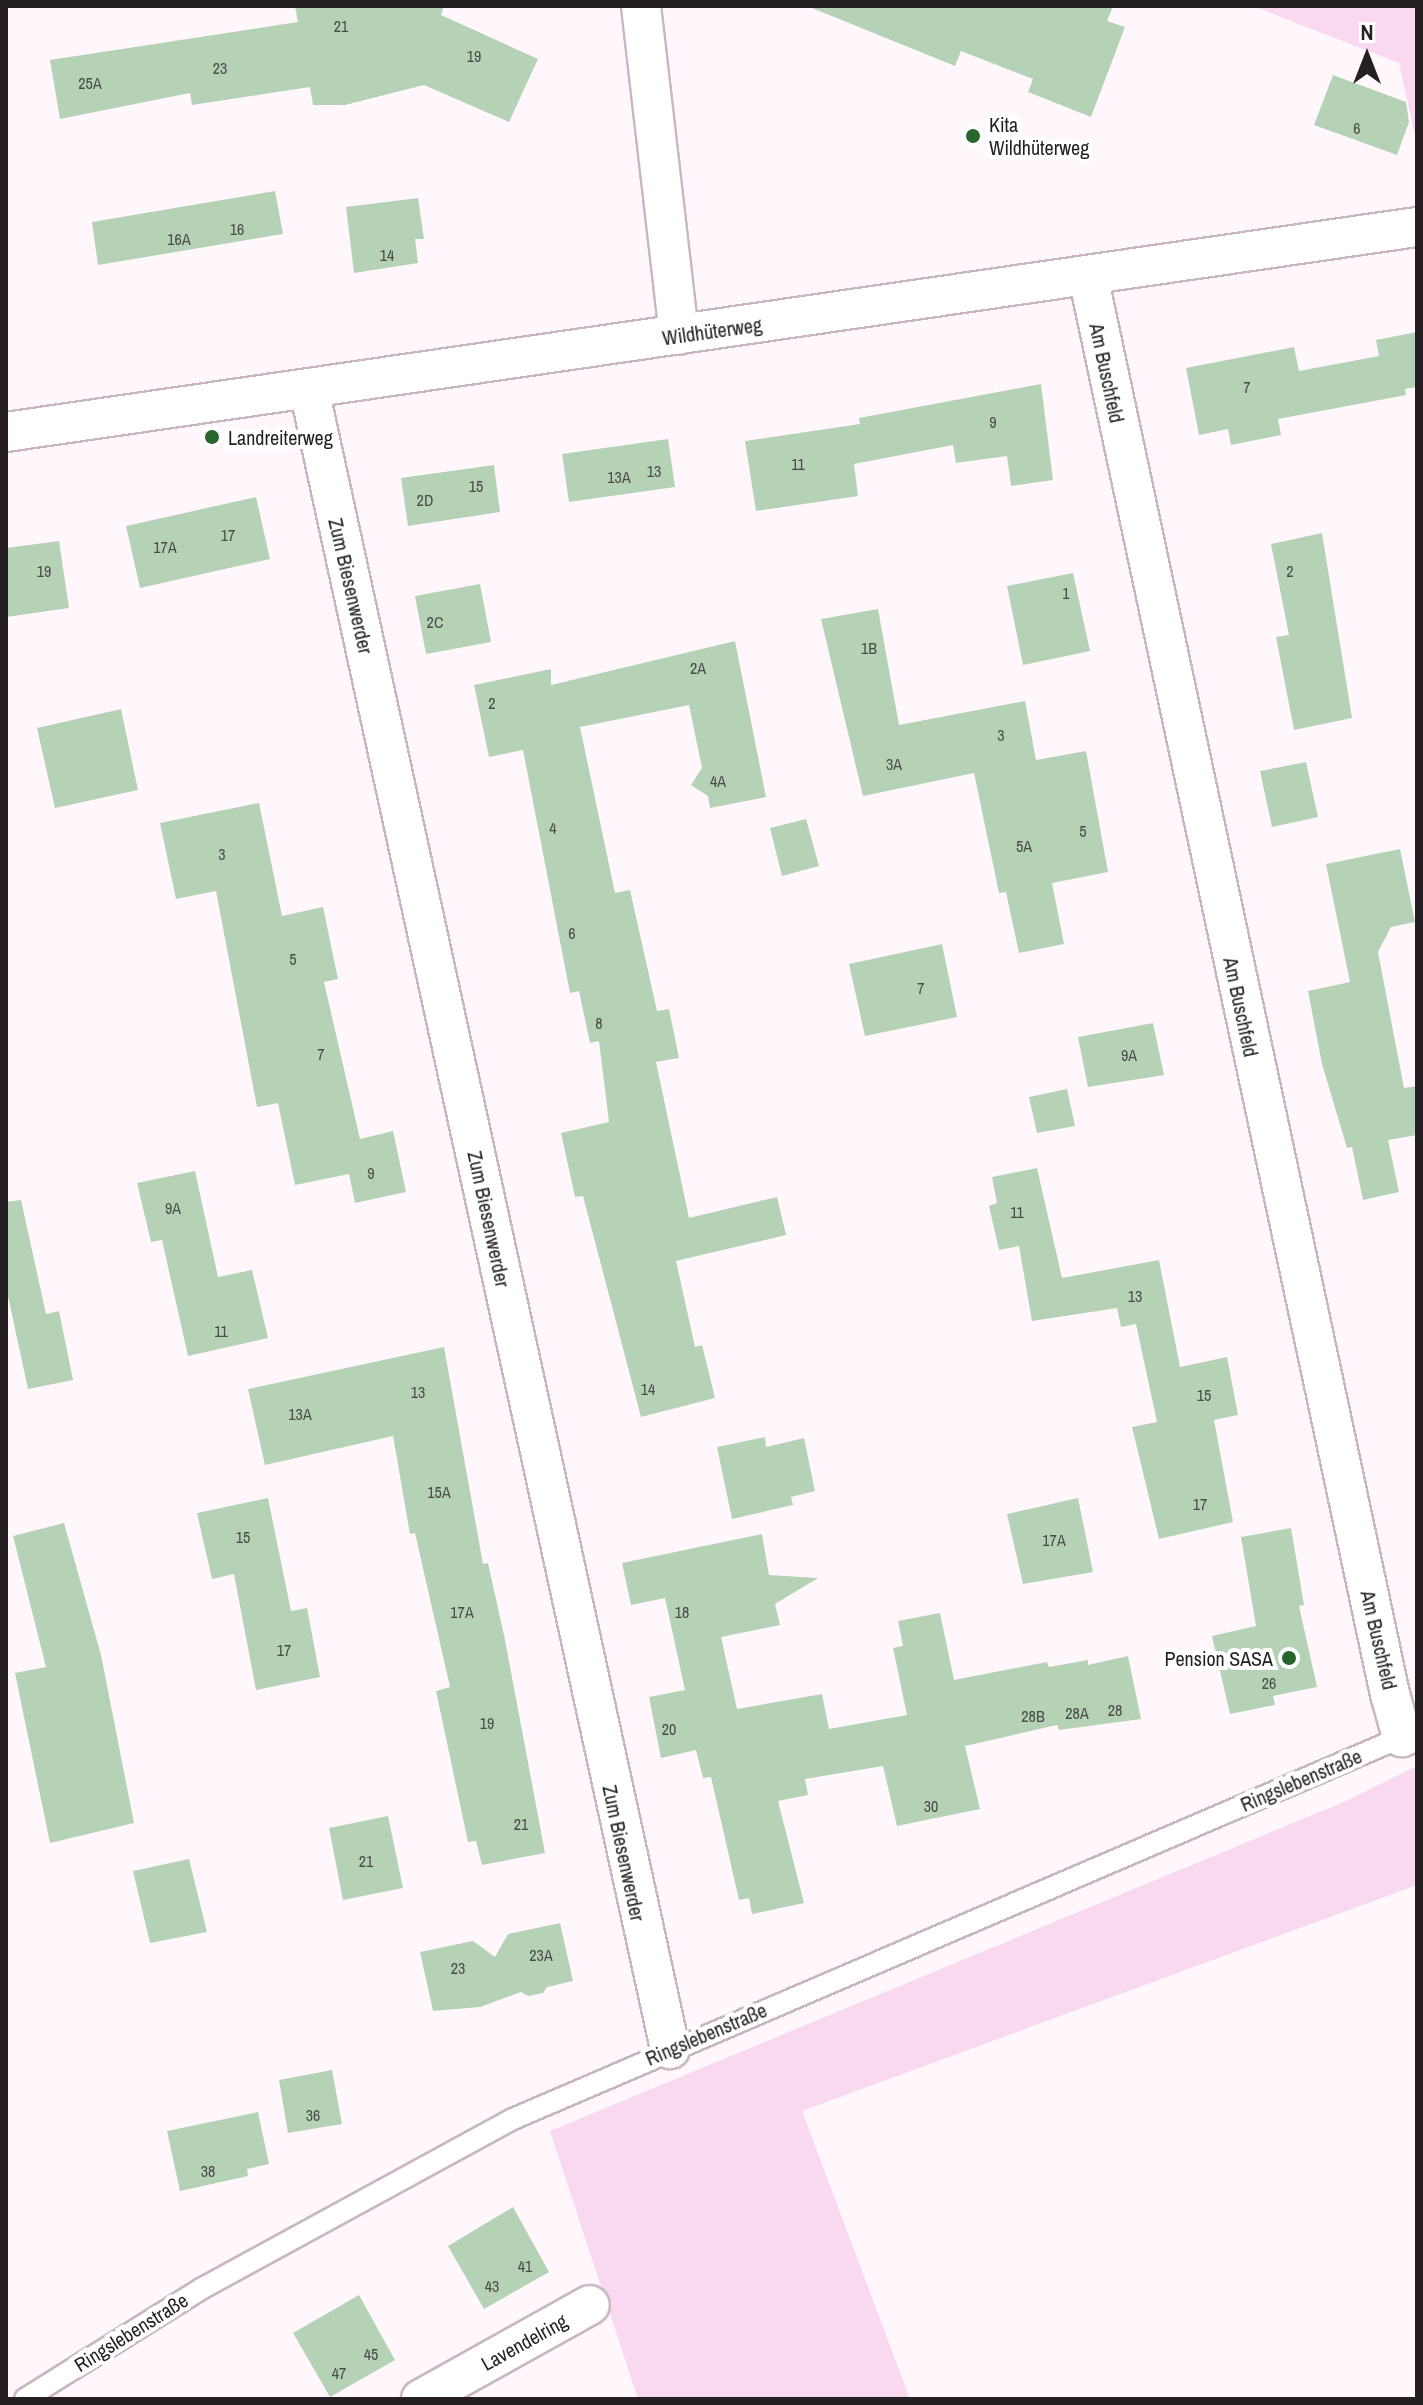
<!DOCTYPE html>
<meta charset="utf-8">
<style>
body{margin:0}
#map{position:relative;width:1423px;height:2405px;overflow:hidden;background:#fff7fc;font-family:"Archivo Narrow",sans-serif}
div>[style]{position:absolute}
.green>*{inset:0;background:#f8d9ef}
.building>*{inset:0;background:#b6d2b6}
.roads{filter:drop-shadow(2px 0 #c8b7c3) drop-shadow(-2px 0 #c8b7c3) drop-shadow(0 2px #c8b7c3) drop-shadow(0 -2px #c8b7c3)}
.service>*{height:20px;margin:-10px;padding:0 10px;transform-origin:10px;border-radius:10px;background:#fff}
.minor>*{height:38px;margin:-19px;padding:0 19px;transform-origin:19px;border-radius:19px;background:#fff}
.dots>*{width:22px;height:22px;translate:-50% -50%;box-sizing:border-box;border:4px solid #fff;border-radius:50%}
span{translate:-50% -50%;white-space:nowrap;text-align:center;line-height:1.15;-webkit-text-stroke:8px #fff;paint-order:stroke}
.number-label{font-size:16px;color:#494c48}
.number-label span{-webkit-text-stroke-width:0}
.poi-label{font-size:20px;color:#251f23}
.left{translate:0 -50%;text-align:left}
.right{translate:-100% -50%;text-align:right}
.street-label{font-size:20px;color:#251f23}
.frame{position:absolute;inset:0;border:8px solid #251f23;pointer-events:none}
.north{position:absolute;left:1327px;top:16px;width:80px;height:80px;-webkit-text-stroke:6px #fff;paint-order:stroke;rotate:0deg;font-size:22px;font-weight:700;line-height:32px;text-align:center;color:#251f23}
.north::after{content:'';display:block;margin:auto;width:28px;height:36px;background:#251f23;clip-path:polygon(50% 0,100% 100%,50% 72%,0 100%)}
</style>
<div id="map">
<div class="green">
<div style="clip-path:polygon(1253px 6px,1417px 6px,1417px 145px,1399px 63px)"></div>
<div style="clip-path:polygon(1417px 1766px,1417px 1885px,802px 2111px,910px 2399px,638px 2399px,550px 2131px,1346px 1801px)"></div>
</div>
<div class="building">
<div style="clip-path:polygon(295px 6px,444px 6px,441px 15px,538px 59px,509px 122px,424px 85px,345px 105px,313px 105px,310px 87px,192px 105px,190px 93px,60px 119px,50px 60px,298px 22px)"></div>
<div style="clip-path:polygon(807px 6px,1113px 6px,1107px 21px,1125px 27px,1091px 117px,1028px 92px,1033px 79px,961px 51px,955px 66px)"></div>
<div style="clip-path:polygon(1333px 75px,1406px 102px,1409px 122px,1397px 155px,1314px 125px)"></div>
<div style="clip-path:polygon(275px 191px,283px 234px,98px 265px,92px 222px)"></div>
<div style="clip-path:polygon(418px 198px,424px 239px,415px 239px,418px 263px,354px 273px,346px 207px)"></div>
<div style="clip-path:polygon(1417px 332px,1417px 387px,1405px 389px,1406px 395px,1278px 419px,1281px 435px,1231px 445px,1228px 429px,1199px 435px,1186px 368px,1294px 347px,1299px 371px,1379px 356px,1376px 340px)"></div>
<div style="clip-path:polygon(1041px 384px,1053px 480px,1011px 486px,1007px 456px,956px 463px,953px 445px,854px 464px,858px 496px,756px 511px,745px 441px,860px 424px,859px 418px)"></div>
<div style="clip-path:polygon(668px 439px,675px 487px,569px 502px,562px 454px)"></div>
<div style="clip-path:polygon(494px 465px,500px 512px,408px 526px,401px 478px)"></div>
<div style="clip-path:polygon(256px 497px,270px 559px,140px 588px,126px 526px)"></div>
<div style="clip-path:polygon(1322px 533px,1352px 718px,1294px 730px,1276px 637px,1289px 635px,1271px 544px)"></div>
<div style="clip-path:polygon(59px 541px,69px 608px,6px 617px,6px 548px)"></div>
<div style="clip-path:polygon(1073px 573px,1090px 651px,1023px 665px,1007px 586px)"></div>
<div style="clip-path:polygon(480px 584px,491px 642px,426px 654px,415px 596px)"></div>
<div style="clip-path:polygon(878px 609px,899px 725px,1025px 701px,1036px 760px,1086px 751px,1108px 872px,1052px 883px,1064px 944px,1019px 953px,1006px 892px,999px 893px,974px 773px,863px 796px,821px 619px)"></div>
<div style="clip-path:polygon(735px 641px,766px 797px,710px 808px,708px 796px,691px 785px,702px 768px,689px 705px,580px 727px,615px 893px,630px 890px,657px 1011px,669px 1009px,679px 1058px,656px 1062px,689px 1218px,777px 1197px,786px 1235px,676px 1261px,695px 1347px,702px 1345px,715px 1398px,641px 1417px,583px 1196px,575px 1197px,561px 1133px,609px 1122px,599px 1041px,590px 1043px,579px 991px,570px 993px,523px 750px,489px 757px,474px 685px,551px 669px,551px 685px)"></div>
<div style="clip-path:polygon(121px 709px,138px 790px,55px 808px,37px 728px)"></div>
<div style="clip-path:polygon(1306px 762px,1318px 817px,1272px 827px,1260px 771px)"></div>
<div style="clip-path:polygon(259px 803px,282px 916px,323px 907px,338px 979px,324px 982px,360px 1139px,393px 1131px,406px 1192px,355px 1203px,349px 1174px,295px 1185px,278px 1103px,257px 1107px,216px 891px,176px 899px,160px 823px)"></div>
<div style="clip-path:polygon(806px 819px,819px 866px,782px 876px,770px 828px)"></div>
<div style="clip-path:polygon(1400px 849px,1415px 922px,1391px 927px,1378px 952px,1404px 1088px,1417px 1086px,1417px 1135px,1388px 1140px,1399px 1192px,1363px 1200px,1352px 1147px,1347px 1148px,1322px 1064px,1308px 991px,1350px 982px,1326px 864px)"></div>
<div style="clip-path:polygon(942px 944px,957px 1017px,865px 1036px,849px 964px)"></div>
<div style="clip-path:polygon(1153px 1023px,1164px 1075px,1088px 1087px,1078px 1037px)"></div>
<div style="clip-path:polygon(1067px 1089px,1075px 1126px,1037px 1133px,1029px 1097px)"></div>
<div style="clip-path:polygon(1037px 1168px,1062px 1278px,1159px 1260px,1180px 1367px,1227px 1357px,1238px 1415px,1214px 1420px,1233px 1522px,1159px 1539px,1132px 1427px,1157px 1422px,1136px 1324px,1121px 1327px,1117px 1308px,1032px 1321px,1019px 1246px,999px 1250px,989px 1206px,997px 1203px,992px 1177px)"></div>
<div style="clip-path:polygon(195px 1171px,218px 1277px,252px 1270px,268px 1338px,188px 1356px,162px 1240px,151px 1242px,137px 1183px)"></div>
<div style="clip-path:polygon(21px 1200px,46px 1314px,59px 1311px,73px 1380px,28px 1389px,6px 1287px,6px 1202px)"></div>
<div style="clip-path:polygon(444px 1347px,483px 1564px,488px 1563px,505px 1640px,545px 1853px,482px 1865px,476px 1841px,468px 1842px,436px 1691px,450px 1687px,415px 1533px,410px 1534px,393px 1436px,265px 1465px,248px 1389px)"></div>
<div style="clip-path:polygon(765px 1437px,766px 1447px,804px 1438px,815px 1491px,791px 1497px,793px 1505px,732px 1519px,717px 1447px)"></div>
<div style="clip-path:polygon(268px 1498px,291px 1611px,307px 1608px,320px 1677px,256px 1690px,234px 1574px,212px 1579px,197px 1513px)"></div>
<div style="clip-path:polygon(1078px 1498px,1093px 1572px,1023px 1584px,1007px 1514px)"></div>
<div style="clip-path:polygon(64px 1523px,101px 1655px,134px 1823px,50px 1843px,15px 1673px,46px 1667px,13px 1536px)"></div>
<div style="clip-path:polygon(1291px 1528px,1304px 1605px,1299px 1606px,1317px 1687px,1273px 1696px,1275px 1705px,1230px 1714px,1212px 1636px,1256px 1626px,1241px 1537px)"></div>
<div style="clip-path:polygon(762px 1534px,769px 1575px,818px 1578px,775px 1604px,780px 1625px,721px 1637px,737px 1709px,822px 1694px,829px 1729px,907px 1715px,893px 1648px,903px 1646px,898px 1621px,940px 1613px,954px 1680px,1047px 1662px,1049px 1667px,1088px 1660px,1088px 1665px,1128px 1656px,1141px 1719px,1059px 1730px,1057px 1725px,965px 1746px,980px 1809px,897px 1826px,883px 1766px,805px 1779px,808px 1795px,778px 1801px,804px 1903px,752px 1914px,749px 1898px,739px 1900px,711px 1777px,703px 1778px,696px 1750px,661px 1758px,649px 1697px,685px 1690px,665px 1598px,631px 1605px,622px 1563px)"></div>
<div style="clip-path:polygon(388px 1816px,403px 1888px,343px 1900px,329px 1828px)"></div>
<div style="clip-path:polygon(189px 1859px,207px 1932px,150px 1943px,133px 1871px)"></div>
<div style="clip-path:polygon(560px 1923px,573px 1981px,547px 1987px,543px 1993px,528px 1996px,521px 1992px,480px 2007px,433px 2011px,420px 1952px,473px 1941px,495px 1957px,508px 1934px)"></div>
<div style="clip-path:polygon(332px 2070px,342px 2124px,288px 2133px,279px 2080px)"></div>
<div style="clip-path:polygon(258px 2112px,269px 2164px,247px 2169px,248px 2176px,180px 2191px,167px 2131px)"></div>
<div style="clip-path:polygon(513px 2207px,549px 2272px,484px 2309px,448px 2246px)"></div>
<div style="clip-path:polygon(359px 2295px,395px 2360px,330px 2397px,293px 2333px)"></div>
</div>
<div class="roads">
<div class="service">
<div style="left:25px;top:2399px;width:208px;rotate:-32deg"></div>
<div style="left:201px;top:2289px;width:355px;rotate:-28.6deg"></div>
<div style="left:513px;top:2119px;width:968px;rotate:-23.25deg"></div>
</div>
<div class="minor">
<div style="left:641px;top:6px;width:331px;rotate:83.4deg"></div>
<div style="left:1088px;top:276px;width:1450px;rotate:77.98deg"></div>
<div style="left:1390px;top:1694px;width:45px;rotate:74.4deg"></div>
<div style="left:1402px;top:1737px;width:16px;rotate:-22deg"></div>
<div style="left:309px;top:389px;width:1699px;rotate:77.73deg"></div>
<div style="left:6px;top:432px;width:1426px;rotate:-8.27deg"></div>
<div style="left:421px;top:2399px;width:193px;rotate:-29.1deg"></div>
</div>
</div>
<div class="dots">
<div style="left:973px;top:136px;background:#28652d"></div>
<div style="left:212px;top:437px;background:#28652d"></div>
<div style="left:1289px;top:1658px;background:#28652d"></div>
</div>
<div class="number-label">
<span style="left:341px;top:26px">21</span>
<span style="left:474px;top:56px">19</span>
<span style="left:220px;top:68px">23</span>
<span style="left:90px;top:83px">25A</span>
<span style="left:1357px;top:128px">6</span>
<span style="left:237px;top:229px">16</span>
<span style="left:179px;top:239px">16A</span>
<span style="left:387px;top:255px">14</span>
<span style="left:1247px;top:387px">7</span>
<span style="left:993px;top:422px">9</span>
<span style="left:798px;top:464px">11</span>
<span style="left:654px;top:471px">13</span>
<span style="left:619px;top:477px">13A</span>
<span style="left:476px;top:486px">15</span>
<span style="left:425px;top:500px">2D</span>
<span style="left:228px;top:535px">17</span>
<span style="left:165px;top:547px">17A</span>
<span style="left:44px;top:571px">19</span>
<span style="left:1290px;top:571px">2</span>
<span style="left:1066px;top:593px">1</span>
<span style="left:435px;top:622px">2C</span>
<span style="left:869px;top:648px">1B</span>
<span style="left:698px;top:668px">2A</span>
<span style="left:492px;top:703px">2</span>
<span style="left:1001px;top:735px">3</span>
<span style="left:894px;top:764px">3A</span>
<span style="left:718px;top:781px">4A</span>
<span style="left:553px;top:828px">4</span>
<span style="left:1083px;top:831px">5</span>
<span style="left:1024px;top:846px">5A</span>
<span style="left:222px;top:854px">3</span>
<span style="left:572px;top:933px">6</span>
<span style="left:293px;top:959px">5</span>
<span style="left:921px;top:988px">7</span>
<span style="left:599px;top:1023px">8</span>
<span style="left:321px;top:1054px">7</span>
<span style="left:1129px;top:1055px">9A</span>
<span style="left:371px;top:1173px">9</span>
<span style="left:173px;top:1208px">9A</span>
<span style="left:1017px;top:1212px">11</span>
<span style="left:1135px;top:1296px">13</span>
<span style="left:221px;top:1331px">11</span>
<span style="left:648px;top:1389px">14</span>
<span style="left:418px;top:1392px">13</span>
<span style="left:1204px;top:1395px">15</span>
<span style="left:300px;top:1414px">13A</span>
<span style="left:439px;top:1492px">15A</span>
<span style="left:1200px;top:1504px">17</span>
<span style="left:243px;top:1537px">15</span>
<span style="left:1054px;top:1540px">17A</span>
<span style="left:462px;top:1612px">17A</span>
<span style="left:682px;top:1612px">18</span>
<span style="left:284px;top:1650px">17</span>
<span style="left:1269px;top:1683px">26</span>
<span style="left:1115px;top:1710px">28</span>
<span style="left:1077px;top:1713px">28A</span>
<span style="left:1033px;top:1716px">28B</span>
<span style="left:487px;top:1723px">19</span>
<span style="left:669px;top:1729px">20</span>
<span style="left:931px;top:1806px">30</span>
<span style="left:521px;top:1824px">21</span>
<span style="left:366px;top:1861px">21</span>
<span style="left:541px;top:1955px">23A</span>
<span style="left:458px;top:1968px">23</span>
<span style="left:313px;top:2115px">36</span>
<span style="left:208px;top:2171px">38</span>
<span style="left:525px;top:2266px">41</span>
<span style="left:492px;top:2286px">43</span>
<span style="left:371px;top:2354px">45</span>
<span style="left:339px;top:2373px">47</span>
</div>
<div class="poi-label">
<span class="left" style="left:989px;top:136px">Kita<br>Wildhüterweg</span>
<span class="left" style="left:228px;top:437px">Landreiterweg</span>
<span class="right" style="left:1273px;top:1658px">Pension SASA</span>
</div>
<div class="street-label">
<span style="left:712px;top:331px;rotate:-8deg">Wildhüterweg</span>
<span style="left:1107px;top:373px;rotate:78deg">Am Buschfeld</span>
<span style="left:351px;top:586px;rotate:77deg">Zum Biesenwerder</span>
<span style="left:1241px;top:1007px;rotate:78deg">Am Buschfeld</span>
<span style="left:489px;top:1219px;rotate:78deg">Zum Biesenwerder</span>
<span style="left:1379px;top:1640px;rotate:77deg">Am Buschfeld</span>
<span style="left:1301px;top:1780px;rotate:-23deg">Ringslebenstraße</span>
<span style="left:624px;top:1853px;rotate:78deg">Zum Biesenwerder</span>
<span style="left:706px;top:2034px;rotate:-23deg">Ringslebenstraße</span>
<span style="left:131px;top:2332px;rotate:-32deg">Ringslebenstraße</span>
<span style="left:524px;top:2342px;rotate:-29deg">Lavendelring</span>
</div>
<div class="frame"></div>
<div class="north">N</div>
</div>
